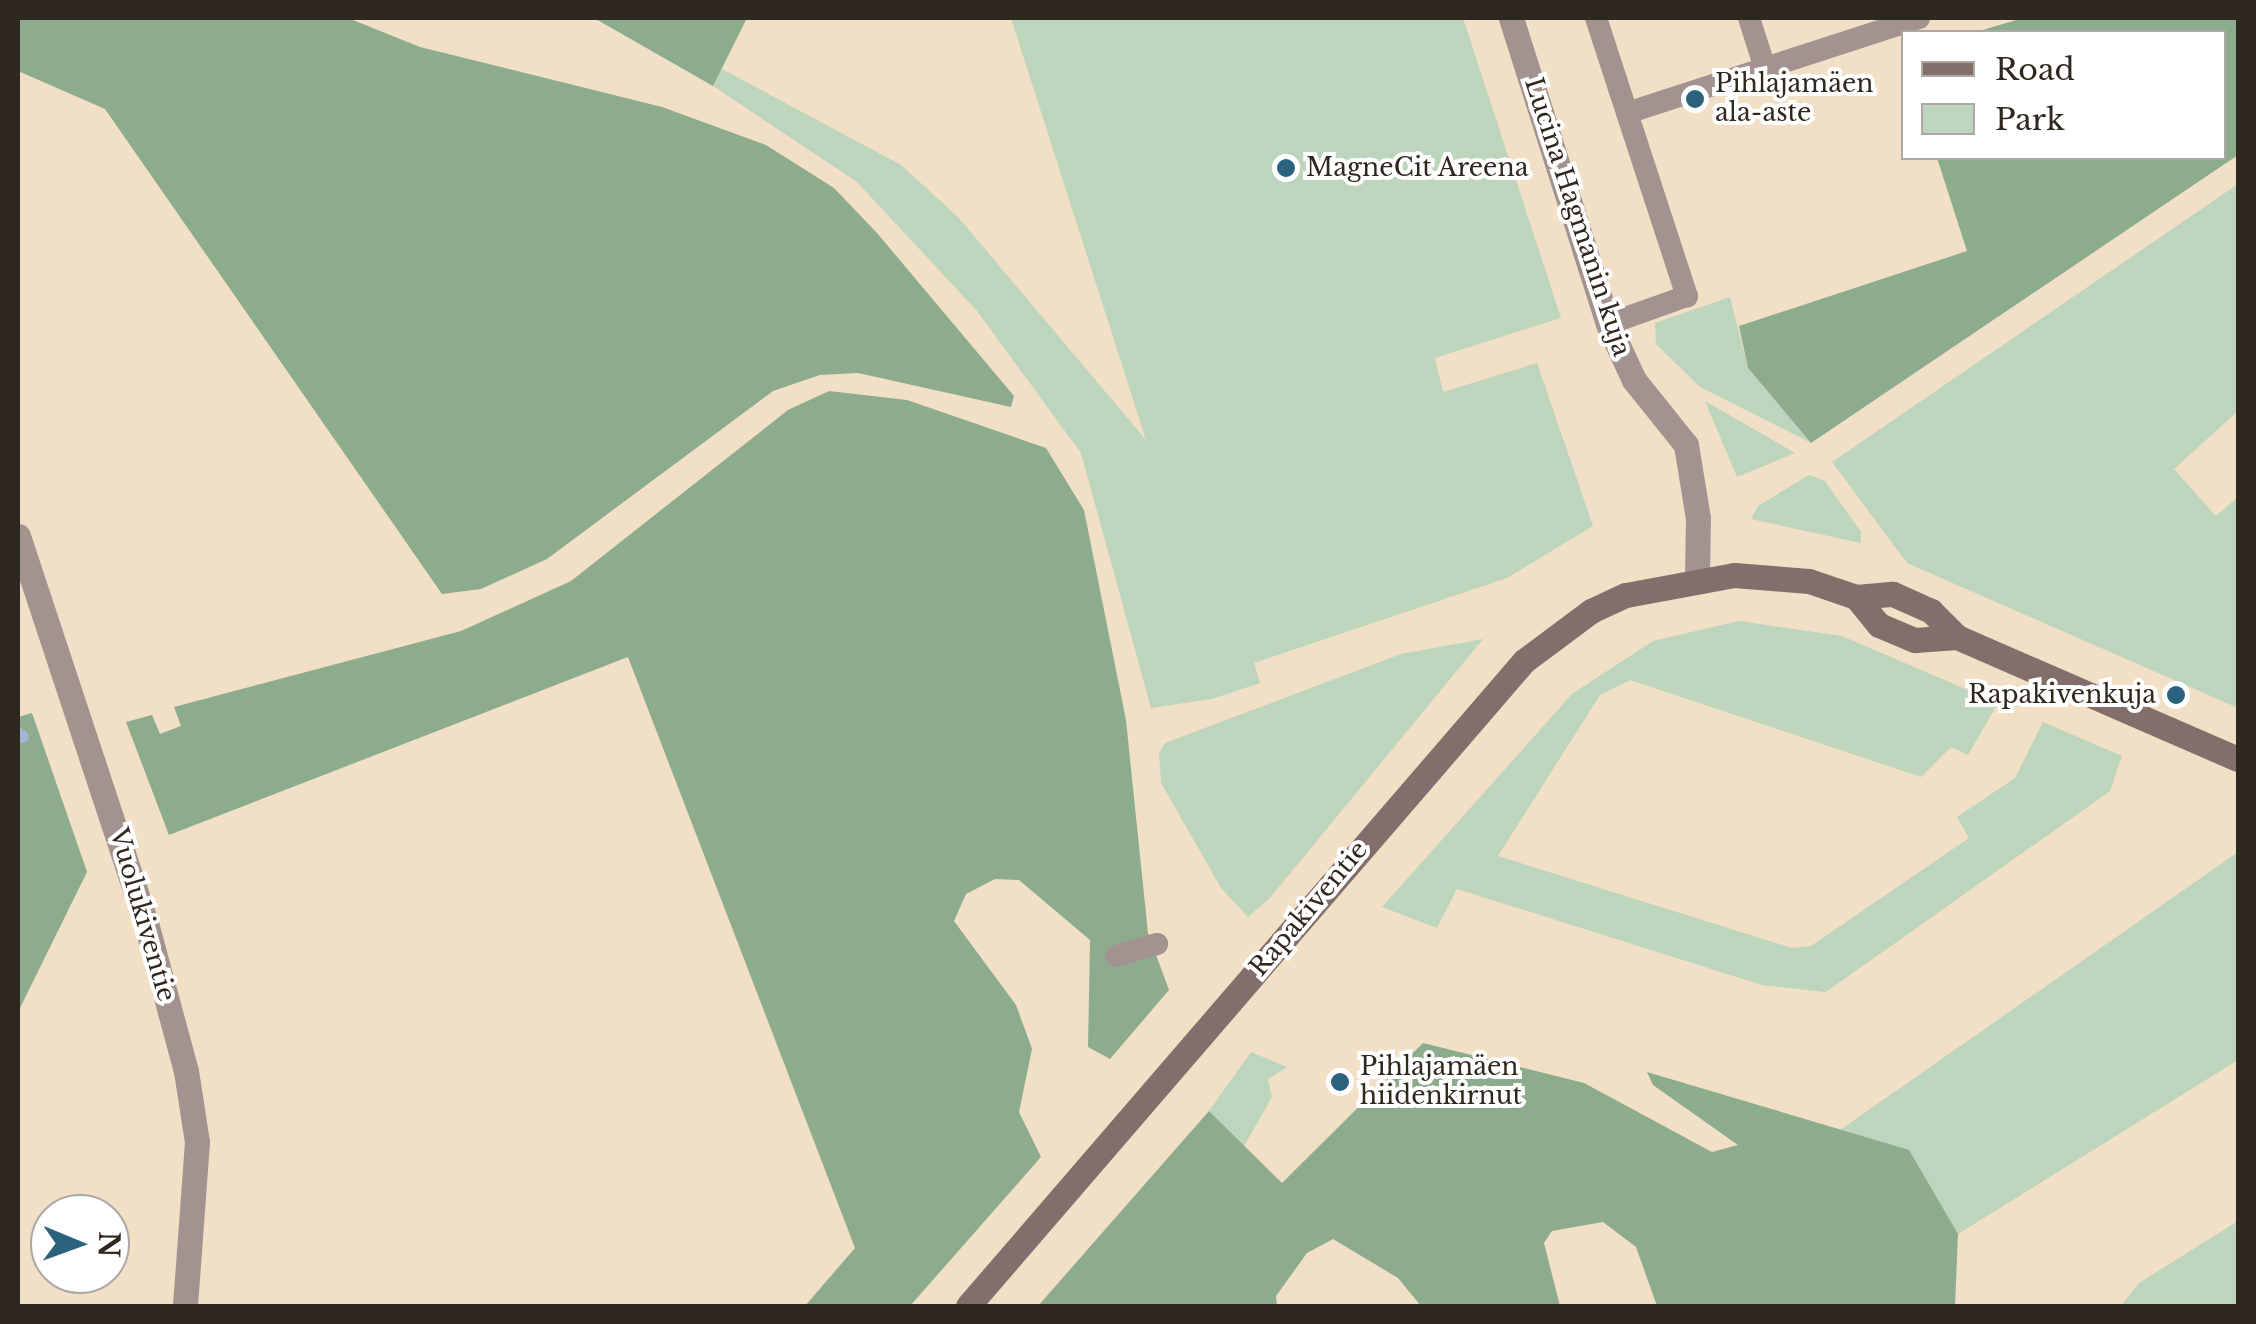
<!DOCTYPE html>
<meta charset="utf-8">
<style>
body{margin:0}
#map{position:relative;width:2256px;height:1324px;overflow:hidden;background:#f1dfc6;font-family:"Libre Baskerville",serif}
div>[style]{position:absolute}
.green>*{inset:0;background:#bcd5bc}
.forest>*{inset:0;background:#8dac8d}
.stream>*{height:12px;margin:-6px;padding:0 6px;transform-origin:6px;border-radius:6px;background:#a3b6da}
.service>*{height:22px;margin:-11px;padding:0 11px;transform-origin:11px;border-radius:11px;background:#a29391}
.minor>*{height:25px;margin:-12.5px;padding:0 12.5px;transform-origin:12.5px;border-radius:12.5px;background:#a29391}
.secondary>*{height:25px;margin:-12.5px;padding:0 12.5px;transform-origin:12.5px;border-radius:12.5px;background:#826e6b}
.dots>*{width:28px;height:28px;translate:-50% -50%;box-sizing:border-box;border:5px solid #fff;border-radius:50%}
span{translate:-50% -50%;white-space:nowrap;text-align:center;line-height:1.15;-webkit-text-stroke:8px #fff;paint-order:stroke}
.poi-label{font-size:25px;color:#2f281f}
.left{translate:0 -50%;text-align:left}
.right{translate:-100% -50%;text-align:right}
.street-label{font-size:25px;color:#2f281f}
.frame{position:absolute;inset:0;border:20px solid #2f281f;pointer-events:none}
.legend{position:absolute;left:1901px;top:30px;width:325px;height:130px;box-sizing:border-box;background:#fff;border:2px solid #aca9a5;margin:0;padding:12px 18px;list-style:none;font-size:30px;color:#2f281f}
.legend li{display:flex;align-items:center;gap:20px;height:50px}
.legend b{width:50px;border:2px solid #aca9a5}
.north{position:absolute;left:30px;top:1194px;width:100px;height:100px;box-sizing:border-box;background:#fff;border:2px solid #aca9a5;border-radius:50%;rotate:91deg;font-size:28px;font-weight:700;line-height:40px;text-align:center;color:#2f281f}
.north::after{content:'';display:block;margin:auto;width:35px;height:45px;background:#2b627d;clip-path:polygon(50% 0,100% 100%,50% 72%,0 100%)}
</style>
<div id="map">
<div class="green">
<div style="clip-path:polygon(1011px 18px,1463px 18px,1561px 318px,1435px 358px,1443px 392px,1537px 363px,1593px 526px,1507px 578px,1254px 663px,1260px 683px,1212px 699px,1151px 708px,1081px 453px,977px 311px,857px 182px,713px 86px,722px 69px,901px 165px,958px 217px,1146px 440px)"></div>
<div style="clip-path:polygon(2238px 184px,2238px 411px,2174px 469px,2216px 516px,2238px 497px,2238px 708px,1907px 563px,1832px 462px)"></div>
<div style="clip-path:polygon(1730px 297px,1748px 368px,1811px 443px,1700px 387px,1656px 344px,1655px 323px)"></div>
<div style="clip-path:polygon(1705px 401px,1795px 453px,1737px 477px)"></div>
<div style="clip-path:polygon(1809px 475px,1825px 481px,1861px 532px,1861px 543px,1751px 519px,1758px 506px)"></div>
<div style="clip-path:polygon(1739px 621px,1842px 636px,1998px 703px,1968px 755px,1951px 747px,1921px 777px,1630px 680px,1600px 695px,1498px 856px,1792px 948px,1811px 946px,1969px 838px,1957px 817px,2015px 778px,2043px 722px,2122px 756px,2110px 791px,1826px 992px,1762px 985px,1457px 889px,1437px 928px,1382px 907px,1572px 694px,1653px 641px)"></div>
<div style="clip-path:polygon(1483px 639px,1269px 899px,1248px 917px,1221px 888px,1161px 783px,1159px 754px,1165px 743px,1401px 654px)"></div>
<div style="clip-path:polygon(2238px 852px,2238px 1060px,1958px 1234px,1909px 1151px,1840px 1130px)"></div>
<div style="clip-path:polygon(1251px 1052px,1287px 1067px,1268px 1079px,1272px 1097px,1244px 1146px,1209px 1111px)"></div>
<div style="clip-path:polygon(2238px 1221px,2238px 1306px,2121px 1306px,2139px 1283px)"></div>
</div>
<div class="forest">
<div style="clip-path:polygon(18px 18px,348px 18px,420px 47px,662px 107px,766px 145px,834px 188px,877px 233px,1014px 396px,1011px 407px,858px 373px,820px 375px,773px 391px,547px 559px,481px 589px,442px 594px,105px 109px,18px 71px)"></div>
<div style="clip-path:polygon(594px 18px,747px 18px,713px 86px)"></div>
<div style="clip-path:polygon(2023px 18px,2238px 18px,2238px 155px,1811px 443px,1748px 368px,1739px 326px,1967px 251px,1937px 158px,2224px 158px,2224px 32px,1976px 32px)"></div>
<div style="clip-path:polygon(829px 391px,907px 400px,1046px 448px,1084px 510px,1126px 720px,1148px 933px,1169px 990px,1110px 1059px,1088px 1047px,1090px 940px,1019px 880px,995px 879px,966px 894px,954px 921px,1016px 1005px,1032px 1049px,1019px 1112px,1041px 1157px,910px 1306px,805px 1306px,855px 1248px,628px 657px,169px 835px,126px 722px,152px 715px,160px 734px,181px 726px,174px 707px,461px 631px,571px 581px,788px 410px)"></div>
<div style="clip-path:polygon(32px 713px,87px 872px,18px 1012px,18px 717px)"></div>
<div style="clip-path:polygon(1423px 1043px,1584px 1083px,1712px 1152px,1738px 1145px,1653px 1085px,1647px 1072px,1909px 1150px,1958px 1234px,1955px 1306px,1657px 1306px,1636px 1247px,1603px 1222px,1552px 1231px,1544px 1243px,1560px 1306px,1421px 1306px,1398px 1278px,1333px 1239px,1307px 1253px,1276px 1296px,1277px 1306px,1038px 1306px,1209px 1111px,1282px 1183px)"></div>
</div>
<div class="stream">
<div style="left:18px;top:733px;width:6px;rotate:39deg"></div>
</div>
<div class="service">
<div style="left:1596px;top:18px;width:293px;rotate:71.9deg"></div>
<div style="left:1687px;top:296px;width:84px;rotate:160.5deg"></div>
<div style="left:1749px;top:18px;width:52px;rotate:72.3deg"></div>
<div style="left:1627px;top:113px;width:307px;rotate:-18deg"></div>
<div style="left:1116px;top:956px;width:43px;rotate:-16.3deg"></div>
</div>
<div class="minor">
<div style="left:1511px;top:18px;width:321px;rotate:72.4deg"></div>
<div style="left:1608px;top:324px;width:62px;rotate:65.1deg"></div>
<div style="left:1634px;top:380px;width:83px;rotate:51.3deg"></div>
<div style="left:1686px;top:445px;width:74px;rotate:80.7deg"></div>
<div style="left:1698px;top:518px;width:60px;rotate:91deg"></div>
<div style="left:18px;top:536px;width:408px;rotate:71.7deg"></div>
<div style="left:146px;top:923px;width:153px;rotate:74.9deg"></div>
<div style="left:186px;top:1071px;width:72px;rotate:81.2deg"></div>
<div style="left:197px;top:1142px;width:164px;rotate:94.2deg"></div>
</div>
<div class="secondary">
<div style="left:1856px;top:597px;width:36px;rotate:51deg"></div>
<div style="left:1879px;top:625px;width:39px;rotate:23deg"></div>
<div style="left:1915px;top:640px;width:42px;rotate:-4.1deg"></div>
<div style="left:968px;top:1306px;width:852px;rotate:-49.24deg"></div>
<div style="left:1524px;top:661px;width:84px;rotate:-36.7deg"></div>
<div style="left:1591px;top:611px;width:38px;rotate:-25deg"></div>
<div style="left:1626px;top:595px;width:110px;rotate:-10.5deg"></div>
<div style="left:1734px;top:575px;width:75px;rotate:4.6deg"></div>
<div style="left:1809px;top:581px;width:50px;rotate:18.8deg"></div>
<div style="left:1856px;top:597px;width:37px;rotate:-5deg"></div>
<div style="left:1893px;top:594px;width:42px;rotate:24.1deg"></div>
<div style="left:1931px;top:611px;width:37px;rotate:45deg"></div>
<div style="left:1957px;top:637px;width:306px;rotate:23.5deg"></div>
</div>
<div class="dots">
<div style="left:1695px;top:99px;background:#2b627d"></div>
<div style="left:1286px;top:168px;background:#2b627d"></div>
<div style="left:2176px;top:695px;background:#2b627d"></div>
<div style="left:1340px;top:1082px;background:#2b627d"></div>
</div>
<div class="poi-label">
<span class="left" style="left:1715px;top:99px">Pihlajamäen<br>ala-aste</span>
<span class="left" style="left:1306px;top:168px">MagneCit Areena</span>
<span class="right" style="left:2156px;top:695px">Rapakivenkuja</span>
<span class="left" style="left:1360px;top:1082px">Pihlajamäen<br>hiidenkirnut</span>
</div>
<div class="street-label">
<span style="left:1577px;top:217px;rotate:72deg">Lucina Hagmanin kuja</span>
<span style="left:1309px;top:909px;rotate:-50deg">Rapakiventie</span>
<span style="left:142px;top:915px;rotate:74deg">Vuolukiventie</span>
</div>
<div class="frame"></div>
<ul class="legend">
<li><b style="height:12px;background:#826e6b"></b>Road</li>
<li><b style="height:28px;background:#bcd5bc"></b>Park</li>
</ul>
<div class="north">N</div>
</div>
